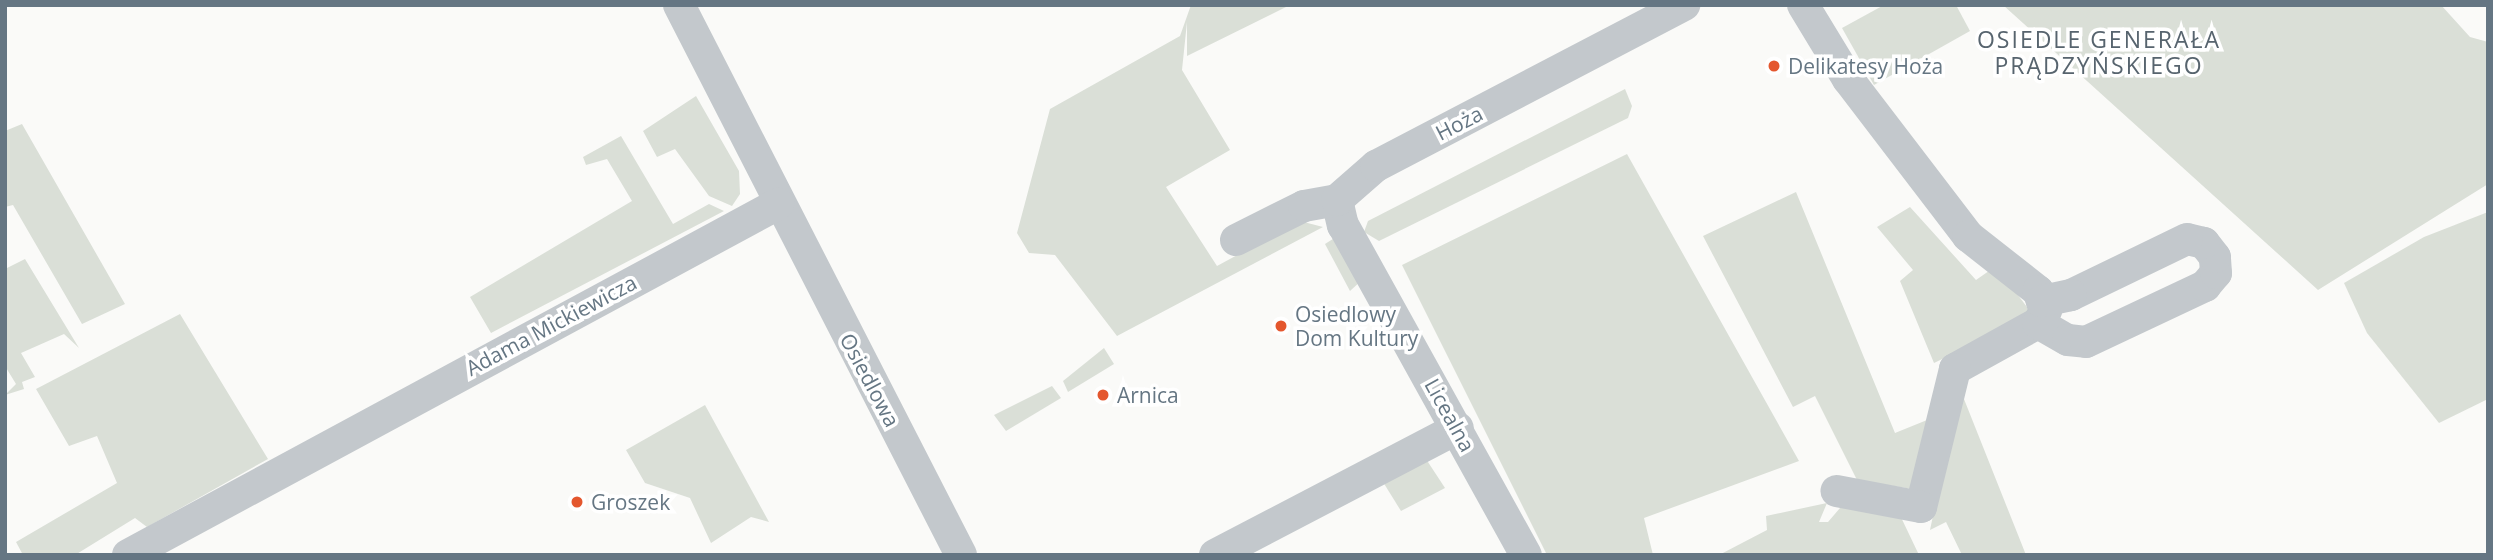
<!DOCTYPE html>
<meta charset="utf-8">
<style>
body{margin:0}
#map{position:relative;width:2493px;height:560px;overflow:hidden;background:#fafaf8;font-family:"Open Sans",sans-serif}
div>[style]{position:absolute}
.green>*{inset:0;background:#dadfd7}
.minor>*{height:32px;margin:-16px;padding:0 16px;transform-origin:16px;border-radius:16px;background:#c3c8cc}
.dots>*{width:19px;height:19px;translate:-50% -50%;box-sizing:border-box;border:4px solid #fff;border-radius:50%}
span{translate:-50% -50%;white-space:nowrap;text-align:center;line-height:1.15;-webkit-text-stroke:7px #fff;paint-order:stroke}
.poi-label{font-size:21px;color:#657683}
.left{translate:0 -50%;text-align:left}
.street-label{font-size:21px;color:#657683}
.neighbourhood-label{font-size:23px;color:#57646e;letter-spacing:2px}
.frame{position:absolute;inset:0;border:7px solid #657683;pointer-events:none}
</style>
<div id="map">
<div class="green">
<div style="clip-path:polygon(1191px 5px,1290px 5px,1187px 56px,1187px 22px,1182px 70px,1230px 150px,1166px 187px,1217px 266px,1300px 221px,1323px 227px,1117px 336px,1055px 255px,1029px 253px,1017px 233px,1050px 109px,1180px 36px)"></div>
<div style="clip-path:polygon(1884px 5px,1956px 5px,1970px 31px,1874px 85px,1842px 28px)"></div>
<div style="clip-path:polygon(2003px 5px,2441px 5px,2470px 37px,2488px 42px,2488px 184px,2318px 290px)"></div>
<div style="clip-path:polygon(1625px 89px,1632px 106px,1628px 118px,1379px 241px,1364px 232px,1368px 221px)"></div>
<div style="clip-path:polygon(696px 96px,739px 171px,740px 194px,732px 206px,709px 196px,675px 149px,657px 157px,643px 131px)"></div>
<div style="clip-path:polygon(22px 124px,125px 304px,82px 324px,13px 205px,5px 207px,5px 131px)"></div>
<div style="clip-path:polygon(621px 136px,673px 224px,709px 204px,724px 211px,491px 333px,470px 297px,632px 201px,607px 159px,586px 165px,583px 157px)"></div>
<div style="clip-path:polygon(1627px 154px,1799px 461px,1644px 518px,1653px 555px,1547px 555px,1402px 265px)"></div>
<div style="clip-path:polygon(1796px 192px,1895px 433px,1932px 418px,1912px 489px,1857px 480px,1815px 396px,1793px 407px,1703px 236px)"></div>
<div style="clip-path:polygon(1910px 207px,1976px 280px,1996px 266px,2033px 315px,1934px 363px,1900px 281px,1913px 270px,1877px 227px)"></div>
<div style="clip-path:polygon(2488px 212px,2488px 399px,2439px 423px,2367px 333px,2344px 283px,2424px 237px)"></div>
<div style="clip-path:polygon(1336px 237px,1362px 280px,1350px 291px,1325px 244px)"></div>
<div style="clip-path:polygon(25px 259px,79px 348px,64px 334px,21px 353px,35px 377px,22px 382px,24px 389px,5px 395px,16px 384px,5px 366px,5px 269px)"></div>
<div style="clip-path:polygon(180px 314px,268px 459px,147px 527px,135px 518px,75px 555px,23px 555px,16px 542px,117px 483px,97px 436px,69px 446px,36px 389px)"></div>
<div style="clip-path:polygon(1104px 348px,1114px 364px,1068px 392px,1063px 381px)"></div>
<div style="clip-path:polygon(1052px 386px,1061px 398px,1006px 431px,994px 415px)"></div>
<div style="clip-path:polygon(1960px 389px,2026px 555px,1962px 555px,1946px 522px,1930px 530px)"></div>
<div style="clip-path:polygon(705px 405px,769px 522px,751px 517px,711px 543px,690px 498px,645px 483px,626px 450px)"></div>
<div style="clip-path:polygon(1426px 459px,1445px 488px,1401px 511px,1383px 482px)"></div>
<div style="clip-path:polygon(1869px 500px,1898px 511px,1919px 555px,1719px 555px,1767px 530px,1766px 516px,1827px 503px,1819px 522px,1828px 522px,1840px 508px)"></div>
</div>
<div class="minor">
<div style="left:679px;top:5px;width:618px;rotate:62.85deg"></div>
<div style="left:1803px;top:5px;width:87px;rotate:58.7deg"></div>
<div style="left:1848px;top:79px;width:198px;rotate:52.6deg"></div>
<div style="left:1968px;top:236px;width:89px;rotate:38.2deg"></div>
<div style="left:2038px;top:291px;width:21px;rotate:67deg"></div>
<div style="left:2046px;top:310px;width:15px;rotate:122deg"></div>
<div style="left:2038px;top:323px;width:95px;rotate:151deg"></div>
<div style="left:1955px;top:369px;width:142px;rotate:103.8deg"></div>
<div style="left:1921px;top:507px;width:86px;rotate:-169.3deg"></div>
<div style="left:1337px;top:200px;width:26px;rotate:77deg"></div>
<div style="left:1343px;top:225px;width:377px;rotate:61deg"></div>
<div style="left:1236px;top:240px;width:76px;rotate:-26.6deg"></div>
<div style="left:1304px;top:206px;width:34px;rotate:-10deg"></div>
<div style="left:1337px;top:200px;width:52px;rotate:-41.1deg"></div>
<div style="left:1376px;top:166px;width:348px;rotate:-27.6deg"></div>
<div style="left:2038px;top:323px;width:34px;rotate:30deg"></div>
<div style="left:2068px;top:340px;width:18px;rotate:6deg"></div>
<div style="left:2086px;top:342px;width:132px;rotate:-25.2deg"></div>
<div style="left:2205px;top:286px;width:17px;rotate:-50deg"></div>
<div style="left:2216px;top:273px;width:16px;rotate:-94deg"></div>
<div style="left:2215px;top:257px;width:18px;rotate:-128deg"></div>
<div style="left:2204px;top:243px;width:17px;rotate:-167deg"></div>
<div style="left:2187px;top:239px;width:129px;rotate:154.2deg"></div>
<div style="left:2071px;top:295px;width:30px;rotate:168deg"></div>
<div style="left:128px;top:555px;width:739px;rotate:-28.37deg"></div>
<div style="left:1215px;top:555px;width:274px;rotate:-27.6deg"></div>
</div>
<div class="dots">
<div style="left:1774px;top:66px;background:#e4572e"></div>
<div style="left:1281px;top:326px;background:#e4572e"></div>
<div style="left:1103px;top:395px;background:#e4572e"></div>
<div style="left:577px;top:502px;background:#e4572e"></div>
</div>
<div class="poi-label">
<span class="left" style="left:1788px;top:66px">Delikatesy Hoża</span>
<span class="left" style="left:1295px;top:326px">Osiedlowy<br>Dom Kultury</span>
<span class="left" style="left:1117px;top:395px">Arnica</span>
<span class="left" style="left:591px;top:502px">Groszek</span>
</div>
<div class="street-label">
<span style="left:1459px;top:123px;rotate:-27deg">Hoża</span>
<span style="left:551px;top:325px;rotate:-28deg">Adama Mickiewicza</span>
<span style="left:870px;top:380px;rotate:62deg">Osiedlowa</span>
<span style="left:1450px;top:415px;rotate:61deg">Licealna</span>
</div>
<div class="neighbourhood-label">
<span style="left:2099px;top:52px">OSIEDLE GENERAŁA<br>PRĄDZYŃSKIEGO</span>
</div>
<div class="frame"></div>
</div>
